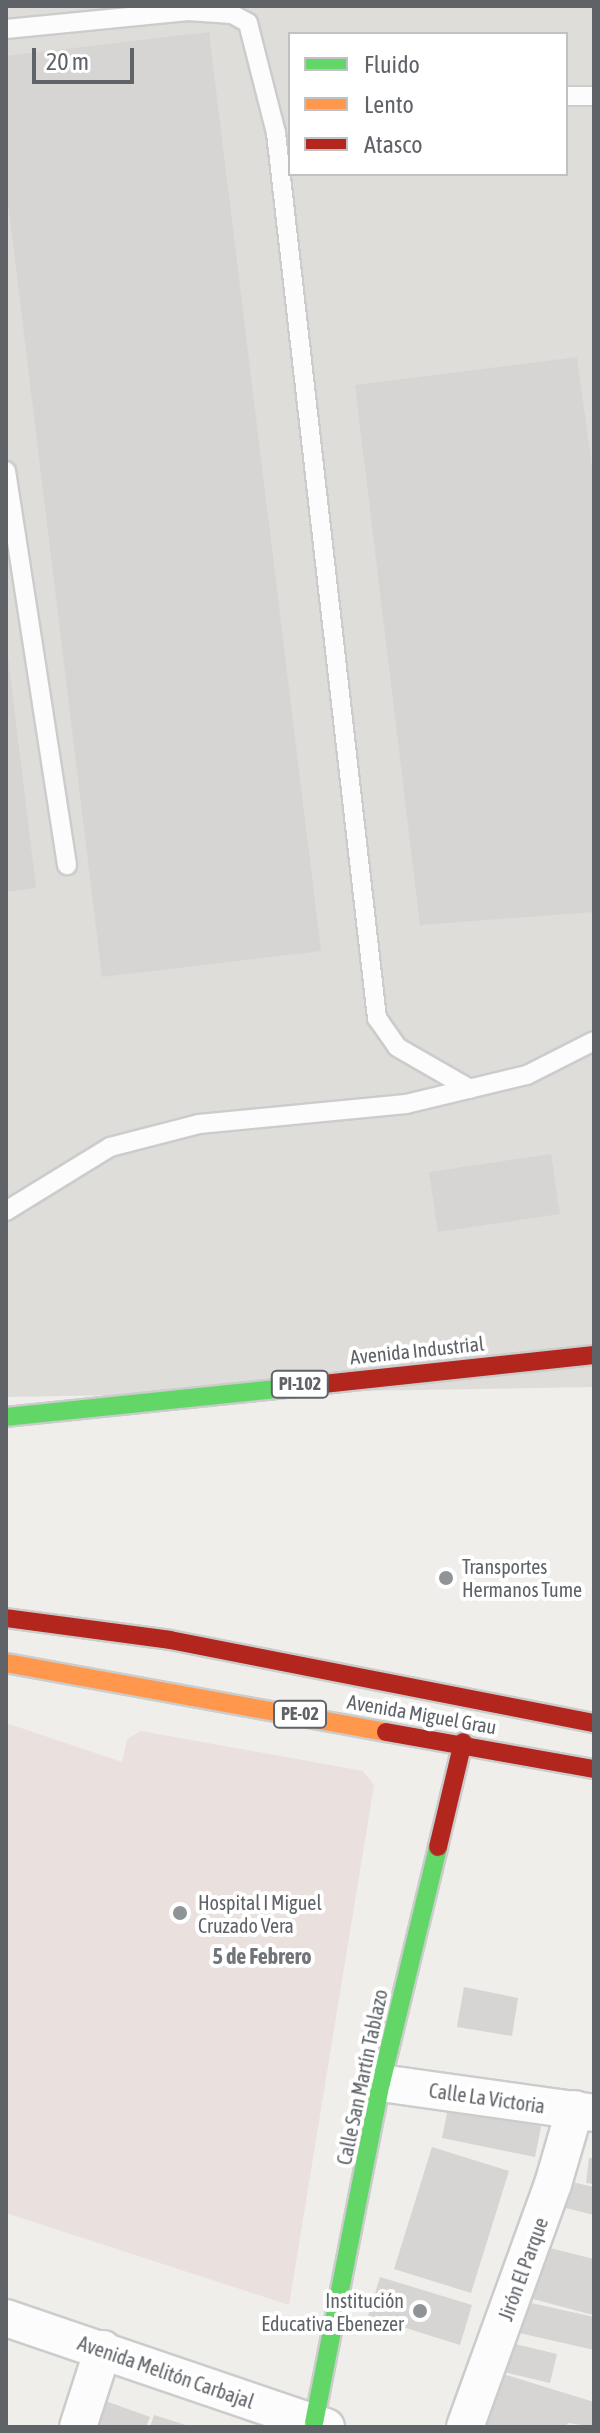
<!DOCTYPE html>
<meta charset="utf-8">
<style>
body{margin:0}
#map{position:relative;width:600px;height:2433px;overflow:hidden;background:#efeeea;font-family:"Asap Condensed",sans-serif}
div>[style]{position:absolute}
.industrial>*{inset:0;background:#dfddda}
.medical>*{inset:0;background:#eae0de}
.building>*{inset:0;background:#d6d5d3}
.roads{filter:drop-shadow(2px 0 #cbcccc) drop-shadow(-2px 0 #cbcccc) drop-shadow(0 2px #cbcccc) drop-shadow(0 -2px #cbcccc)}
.lane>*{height:18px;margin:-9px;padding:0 9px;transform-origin:9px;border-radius:9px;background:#fdfcfc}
.street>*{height:36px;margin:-18px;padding:0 18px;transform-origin:18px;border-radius:18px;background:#fdfcfc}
.fast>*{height:18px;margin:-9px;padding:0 9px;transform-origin:9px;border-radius:9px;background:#63d668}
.slow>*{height:18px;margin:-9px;padding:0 9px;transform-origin:9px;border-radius:9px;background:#ff974d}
.jam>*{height:18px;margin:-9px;padding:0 9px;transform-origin:9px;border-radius:9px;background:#b3261e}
.dots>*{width:22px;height:22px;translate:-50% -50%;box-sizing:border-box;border:4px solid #fff;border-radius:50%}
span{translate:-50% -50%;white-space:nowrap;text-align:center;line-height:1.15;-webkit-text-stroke:8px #fff;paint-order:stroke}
.shield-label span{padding:2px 6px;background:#fff;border:2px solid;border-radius:6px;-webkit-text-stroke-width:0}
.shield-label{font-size:18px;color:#5f6368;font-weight:700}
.street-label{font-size:20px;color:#5f6368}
.poi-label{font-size:20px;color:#5f6368}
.left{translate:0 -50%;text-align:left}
.right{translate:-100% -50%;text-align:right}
.neighbourhood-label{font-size:22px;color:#70757a;font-weight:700}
.frame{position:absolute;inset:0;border:8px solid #5f6368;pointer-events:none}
.legend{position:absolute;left:288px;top:32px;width:280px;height:144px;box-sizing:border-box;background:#fff;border:2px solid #bfc1c3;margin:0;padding:10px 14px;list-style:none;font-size:24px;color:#5f6368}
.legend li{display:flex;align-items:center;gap:16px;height:40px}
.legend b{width:40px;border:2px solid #bfc1c3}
.scale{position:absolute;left:32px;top:48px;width:102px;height:36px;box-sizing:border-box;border:4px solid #5f6368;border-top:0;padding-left:10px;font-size:24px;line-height:28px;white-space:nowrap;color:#5f6368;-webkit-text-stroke:6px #fff;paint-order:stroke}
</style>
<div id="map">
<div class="industrial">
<div style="clip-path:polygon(evenodd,6px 6px,594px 6px,594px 1387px,6px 1397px,6px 6px,290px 34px,566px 34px,566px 174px,290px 174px,290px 34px)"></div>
</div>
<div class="medical">
<div style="clip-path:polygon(6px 1723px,122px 1762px,127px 1739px,141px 1731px,363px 1771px,374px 1785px,289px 2305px,6px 2213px)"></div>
</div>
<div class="building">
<div style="clip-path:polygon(209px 32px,321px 951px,102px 977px,6px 186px,6px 56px)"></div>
<div style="clip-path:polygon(577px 357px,594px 482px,594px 912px,420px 925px,355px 385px)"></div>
<div style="clip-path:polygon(6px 640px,36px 888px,6px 892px)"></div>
<div style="clip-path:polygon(551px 1154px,560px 1214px,438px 1232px,429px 1172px)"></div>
<div style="clip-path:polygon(464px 1987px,518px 1998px,512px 2036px,457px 2027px)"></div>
<div style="clip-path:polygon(450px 2098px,543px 2117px,535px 2157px,442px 2138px)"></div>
<div style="clip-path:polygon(432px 2147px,509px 2171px,471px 2293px,394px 2269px)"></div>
<div style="clip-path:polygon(589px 2158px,594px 2158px,594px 2184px,586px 2183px)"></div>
<div style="clip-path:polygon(568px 2181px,594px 2187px,594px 2215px,562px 2207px)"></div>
<div style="clip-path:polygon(546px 2247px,594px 2259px,593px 2315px,533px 2299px)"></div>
<div style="clip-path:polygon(380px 2277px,472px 2305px,460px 2345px,368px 2316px)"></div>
<div style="clip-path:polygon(522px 2301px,594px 2317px,594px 2350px,515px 2332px)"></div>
<div style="clip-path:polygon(511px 2343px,557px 2354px,550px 2383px,504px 2372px)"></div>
<div style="clip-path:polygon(503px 2374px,594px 2402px,594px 2427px,568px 2423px,566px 2427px,486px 2427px)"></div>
<div style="clip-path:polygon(103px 2400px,150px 2417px,146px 2427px,94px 2427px)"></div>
<div style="clip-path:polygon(154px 2415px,189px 2426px,189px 2427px,150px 2427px)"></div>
</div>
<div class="roads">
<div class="lane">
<div style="left:6px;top:29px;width:183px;rotate:-5.6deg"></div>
<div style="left:188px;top:11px;width:44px;rotate:3.9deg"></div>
<div style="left:232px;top:14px;width:18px;rotate:29deg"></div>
<div style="left:248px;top:23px;width:114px;rotate:75.7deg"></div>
<div style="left:276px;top:133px;width:891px;rotate:83.49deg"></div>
<div style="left:377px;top:1018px;width:35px;rotate:55deg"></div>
<div style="left:397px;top:1047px;width:84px;rotate:29.9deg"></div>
<div style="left:566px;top:96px;width:28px"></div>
<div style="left:6px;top:471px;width:399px;rotate:81.2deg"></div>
<div style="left:6px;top:1211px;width:122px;rotate:-31.6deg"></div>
<div style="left:110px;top:1147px;width:92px;rotate:-14.5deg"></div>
<div style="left:199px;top:1124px;width:208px;rotate:-5.5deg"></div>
<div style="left:406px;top:1104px;width:124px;rotate:-13.5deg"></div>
<div style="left:527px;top:1075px;width:75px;rotate:-26.9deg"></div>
</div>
<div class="street">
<div style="left:381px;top:2083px;width:215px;rotate:8deg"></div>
<div style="left:6px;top:2318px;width:338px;rotate:18.8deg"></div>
<div style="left:78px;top:2427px;width:82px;rotate:-72.2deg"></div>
<div style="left:465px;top:2427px;width:258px;rotate:-70.1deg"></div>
<div style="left:553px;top:2184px;width:78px;rotate:-73.7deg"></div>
</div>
<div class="fast">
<div style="left:6px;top:1417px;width:319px;rotate:-5.9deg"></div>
<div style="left:314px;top:2423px;width:347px;rotate:-78.9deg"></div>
<div style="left:381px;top:2083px;width:243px;rotate:-76.4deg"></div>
</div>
<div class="slow">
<div style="left:6px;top:1663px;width:386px;rotate:10.3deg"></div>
</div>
<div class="jam">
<div style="left:323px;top:1384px;width:273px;rotate:-6.1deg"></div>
<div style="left:6px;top:1618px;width:165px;rotate:7.6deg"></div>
<div style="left:170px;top:1640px;width:432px;rotate:11.1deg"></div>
<div style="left:386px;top:1732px;width:211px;rotate:10.1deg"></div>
<div style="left:438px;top:1847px;width:108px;rotate:-76.6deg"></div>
</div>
</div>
<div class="dots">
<div style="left:446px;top:1578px;background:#919496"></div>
<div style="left:180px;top:1913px;background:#919496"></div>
<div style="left:420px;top:2311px;background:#919496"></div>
</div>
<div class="shield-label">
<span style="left:300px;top:1384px">PI-102</span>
<span style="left:300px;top:1714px">PE-02</span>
</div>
<div class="street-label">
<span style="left:417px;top:1350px;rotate:-6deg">Avenida Industrial</span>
<span style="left:422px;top:1714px;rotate:10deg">Avenida Miguel Grau</span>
<span style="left:362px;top:2077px;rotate:-78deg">Calle San Martín Tablazo</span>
<span style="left:487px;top:2098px;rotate:8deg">Calle La Victoria</span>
<span style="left:523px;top:2269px;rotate:-70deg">Jirón El Parque</span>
<span style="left:166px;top:2372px;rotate:19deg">Avenida Melitón Carbajal</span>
</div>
<div class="poi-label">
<span class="left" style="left:462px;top:1578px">Transportes<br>Hermanos Tume</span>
<span class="left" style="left:198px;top:1914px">Hospital I Miguel<br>Cruzado Vera</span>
<span class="right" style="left:404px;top:2312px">Institución<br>Educativa Ebenezer</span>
</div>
<div class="neighbourhood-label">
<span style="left:262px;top:1957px">5 de Febrero</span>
</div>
<div class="frame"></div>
<ul class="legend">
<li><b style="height:10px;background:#63d668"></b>Fluido</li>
<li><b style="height:10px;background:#ff974d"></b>Lento</li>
<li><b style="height:10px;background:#b3261e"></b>Atasco</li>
</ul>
<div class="scale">20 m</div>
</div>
